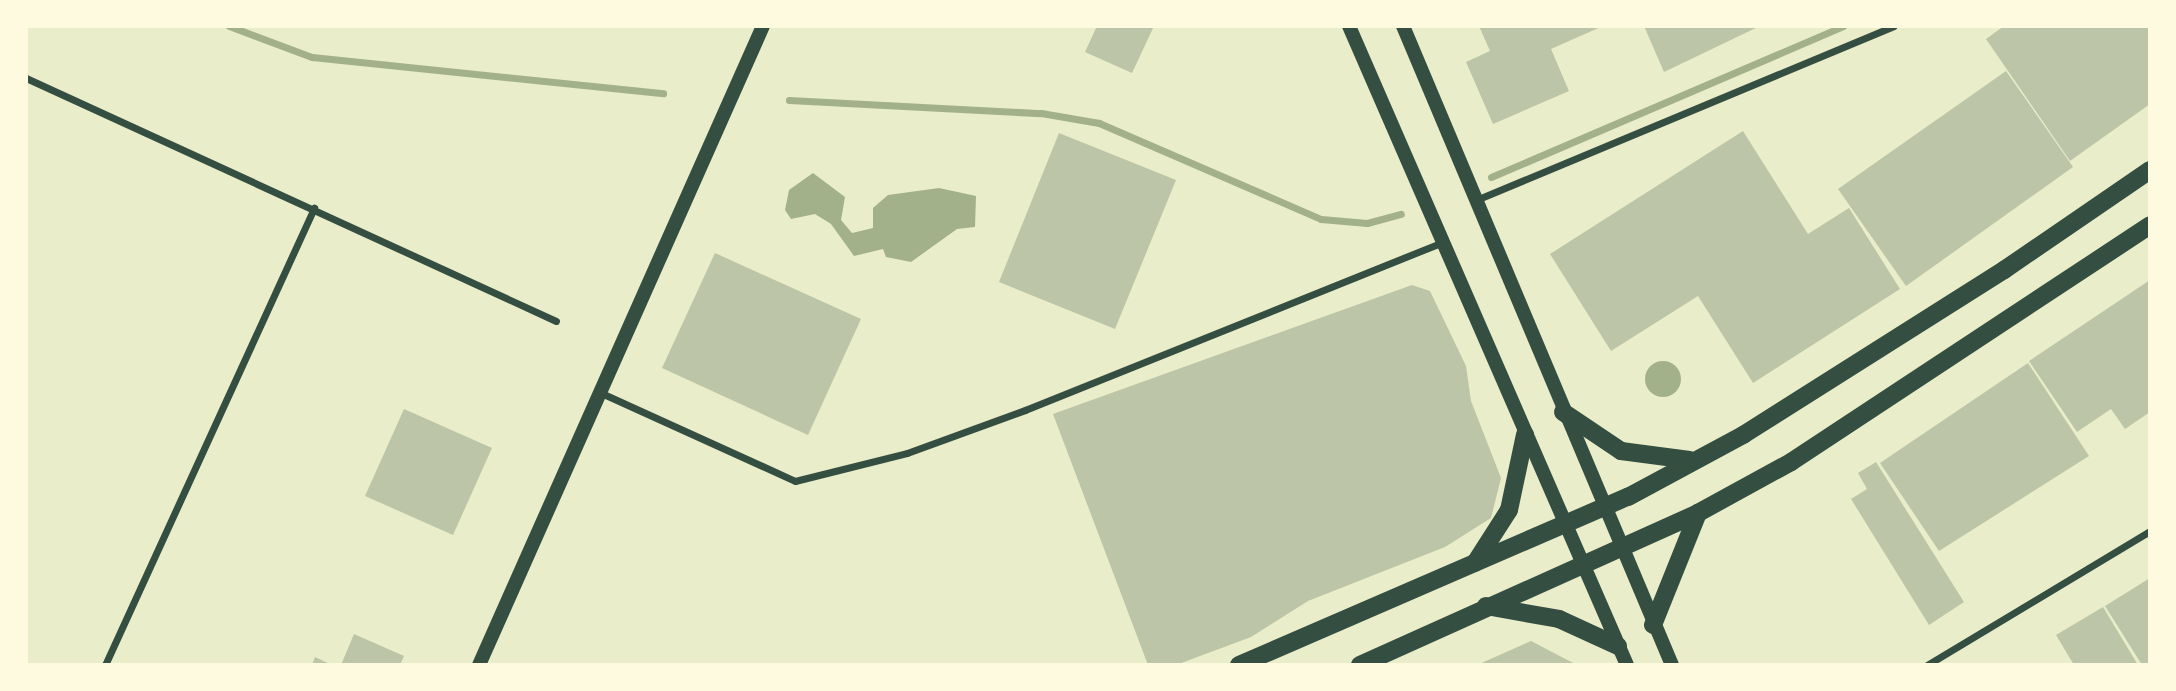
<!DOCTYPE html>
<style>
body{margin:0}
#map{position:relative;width:2176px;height:691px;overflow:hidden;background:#e9edc9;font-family:Poppins,sans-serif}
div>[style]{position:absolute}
.water>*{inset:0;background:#a3b18a}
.round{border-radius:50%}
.stream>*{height:7px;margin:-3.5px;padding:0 3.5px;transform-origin:3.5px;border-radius:3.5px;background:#a3b18a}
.building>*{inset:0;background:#bcc5a7}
.minor>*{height:7px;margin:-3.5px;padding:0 3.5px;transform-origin:3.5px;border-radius:3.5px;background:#344e41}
.secondary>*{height:14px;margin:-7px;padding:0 7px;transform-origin:7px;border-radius:7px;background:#344e41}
.primary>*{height:18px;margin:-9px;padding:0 9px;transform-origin:9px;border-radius:9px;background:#344e41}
span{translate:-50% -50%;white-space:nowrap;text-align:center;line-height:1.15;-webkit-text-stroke:7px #fefae0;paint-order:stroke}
.frame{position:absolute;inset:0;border:28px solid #fefae0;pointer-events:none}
</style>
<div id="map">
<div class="water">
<div style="clip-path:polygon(813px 173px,845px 197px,841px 220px,852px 233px,873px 228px,873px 208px,888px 195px,939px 188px,976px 196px,975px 227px,957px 229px,911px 262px,886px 257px,883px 249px,854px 256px,831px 224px,815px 214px,791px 219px,785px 210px,789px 190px)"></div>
<div class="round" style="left:1645px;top:361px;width:36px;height:36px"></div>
</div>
<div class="stream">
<div style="left:229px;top:26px;width:89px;rotate:20.5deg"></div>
<div style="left:312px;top:57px;width:353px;rotate:5.9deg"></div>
<div style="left:789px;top:100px;width:252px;rotate:3deg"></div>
<div style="left:1041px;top:113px;width:59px;rotate:9.8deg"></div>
<div style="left:1099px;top:123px;width:242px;rotate:23.4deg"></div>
<div style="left:1321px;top:219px;width:46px;rotate:5deg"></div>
<div style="left:1367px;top:223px;width:35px;rotate:-15deg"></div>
<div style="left:1491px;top:177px;width:383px;rotate:-23.2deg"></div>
</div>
<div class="building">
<div style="clip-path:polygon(1097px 26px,1154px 26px,1132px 73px,1085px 52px)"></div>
<div style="clip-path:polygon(1479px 26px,1603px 26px,1551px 49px,1569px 91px,1493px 124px,1466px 62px,1490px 51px)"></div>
<div style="clip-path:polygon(1644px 26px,1760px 26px,1664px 72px)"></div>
<div style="clip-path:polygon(2004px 26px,2150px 26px,2150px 104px,2070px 161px,1986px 39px)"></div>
<div style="clip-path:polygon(2006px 71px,2073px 167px,1906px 286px,1838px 189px)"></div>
<div style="clip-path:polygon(1743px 131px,1808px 234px,1849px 208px,1900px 289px,1753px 383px,1698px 296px,1611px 351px,1550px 254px)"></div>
<div style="clip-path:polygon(1059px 133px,1176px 180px,1115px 329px,999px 282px)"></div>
<div style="clip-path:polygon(715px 253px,861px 319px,808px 435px,662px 368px)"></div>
<div style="clip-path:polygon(2150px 280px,2150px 412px,2125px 429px,2111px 409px,2077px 432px,2029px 361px)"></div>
<div style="clip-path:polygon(1412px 285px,1430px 291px,1466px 366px,1471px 401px,1501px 478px,1491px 518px,1445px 547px,1308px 601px,1251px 637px,1176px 665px,1148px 665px,1053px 414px)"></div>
<div style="clip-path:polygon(2028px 363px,2089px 456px,1939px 551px,1880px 463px)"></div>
<div style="clip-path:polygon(404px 409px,492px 448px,453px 535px,365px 496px)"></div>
<div style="clip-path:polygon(1876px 462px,1964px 602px,1929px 625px,1851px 499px,1867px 489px,1858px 473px)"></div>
<div style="clip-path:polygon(2150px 578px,2150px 665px,2142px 665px,2105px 606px)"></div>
<div style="clip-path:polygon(2103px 607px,2138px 665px,2074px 665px,2056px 635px)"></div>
<div style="clip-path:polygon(354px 634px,404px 656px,400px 665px,341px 665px)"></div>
<div style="clip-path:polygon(1531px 641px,1577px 665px,1477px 665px)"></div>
<div style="clip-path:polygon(315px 657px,332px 665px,312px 665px)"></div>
</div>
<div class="minor">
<div style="left:26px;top:78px;width:583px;rotate:24.63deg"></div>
<div style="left:1476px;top:200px;width:452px;rotate:-22.6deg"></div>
<div style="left:599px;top:392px;width:215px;rotate:24.4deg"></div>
<div style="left:795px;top:481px;width:115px;rotate:-14deg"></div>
<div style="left:907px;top:453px;width:126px;rotate:-20deg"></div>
<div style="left:1025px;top:410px;width:448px;rotate:-21.9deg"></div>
<div style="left:105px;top:665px;width:503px;rotate:-65.42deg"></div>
<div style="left:1927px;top:665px;width:260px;rotate:-31deg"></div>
</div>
<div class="secondary">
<div style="left:1349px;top:26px;width:697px;rotate:66.49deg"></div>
<div style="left:1403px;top:26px;width:693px;rotate:67.17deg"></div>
<div style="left:479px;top:665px;width:699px;rotate:-66.04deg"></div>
</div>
<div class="primary">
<div style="left:1563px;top:412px;width:70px;rotate:33.9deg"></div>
<div style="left:1621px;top:451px;width:69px;rotate:7.5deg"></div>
<div style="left:1475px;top:563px;width:63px;rotate:-57.3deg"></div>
<div style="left:1509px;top:510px;width:77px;rotate:-78deg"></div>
<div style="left:1486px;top:606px;width:74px;rotate:10.1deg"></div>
<div style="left:1559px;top:619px;width:65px;rotate:24.6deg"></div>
<div style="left:1653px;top:625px;width:121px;rotate:-68.1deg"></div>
<div style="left:1239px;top:665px;width:424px;rotate:-23.4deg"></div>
<div style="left:1628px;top:497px;width:131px;rotate:-28.3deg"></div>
<div style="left:1743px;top:435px;width:309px;rotate:-32.3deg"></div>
<div style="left:2004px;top:270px;width:177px;rotate:-34.4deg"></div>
<div style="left:1360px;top:665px;width:371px;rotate:-24.2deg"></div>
<div style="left:1698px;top:513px;width:106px;rotate:-28.7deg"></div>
<div style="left:1791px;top:462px;width:430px;rotate:-33.4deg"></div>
</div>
<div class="frame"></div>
</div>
